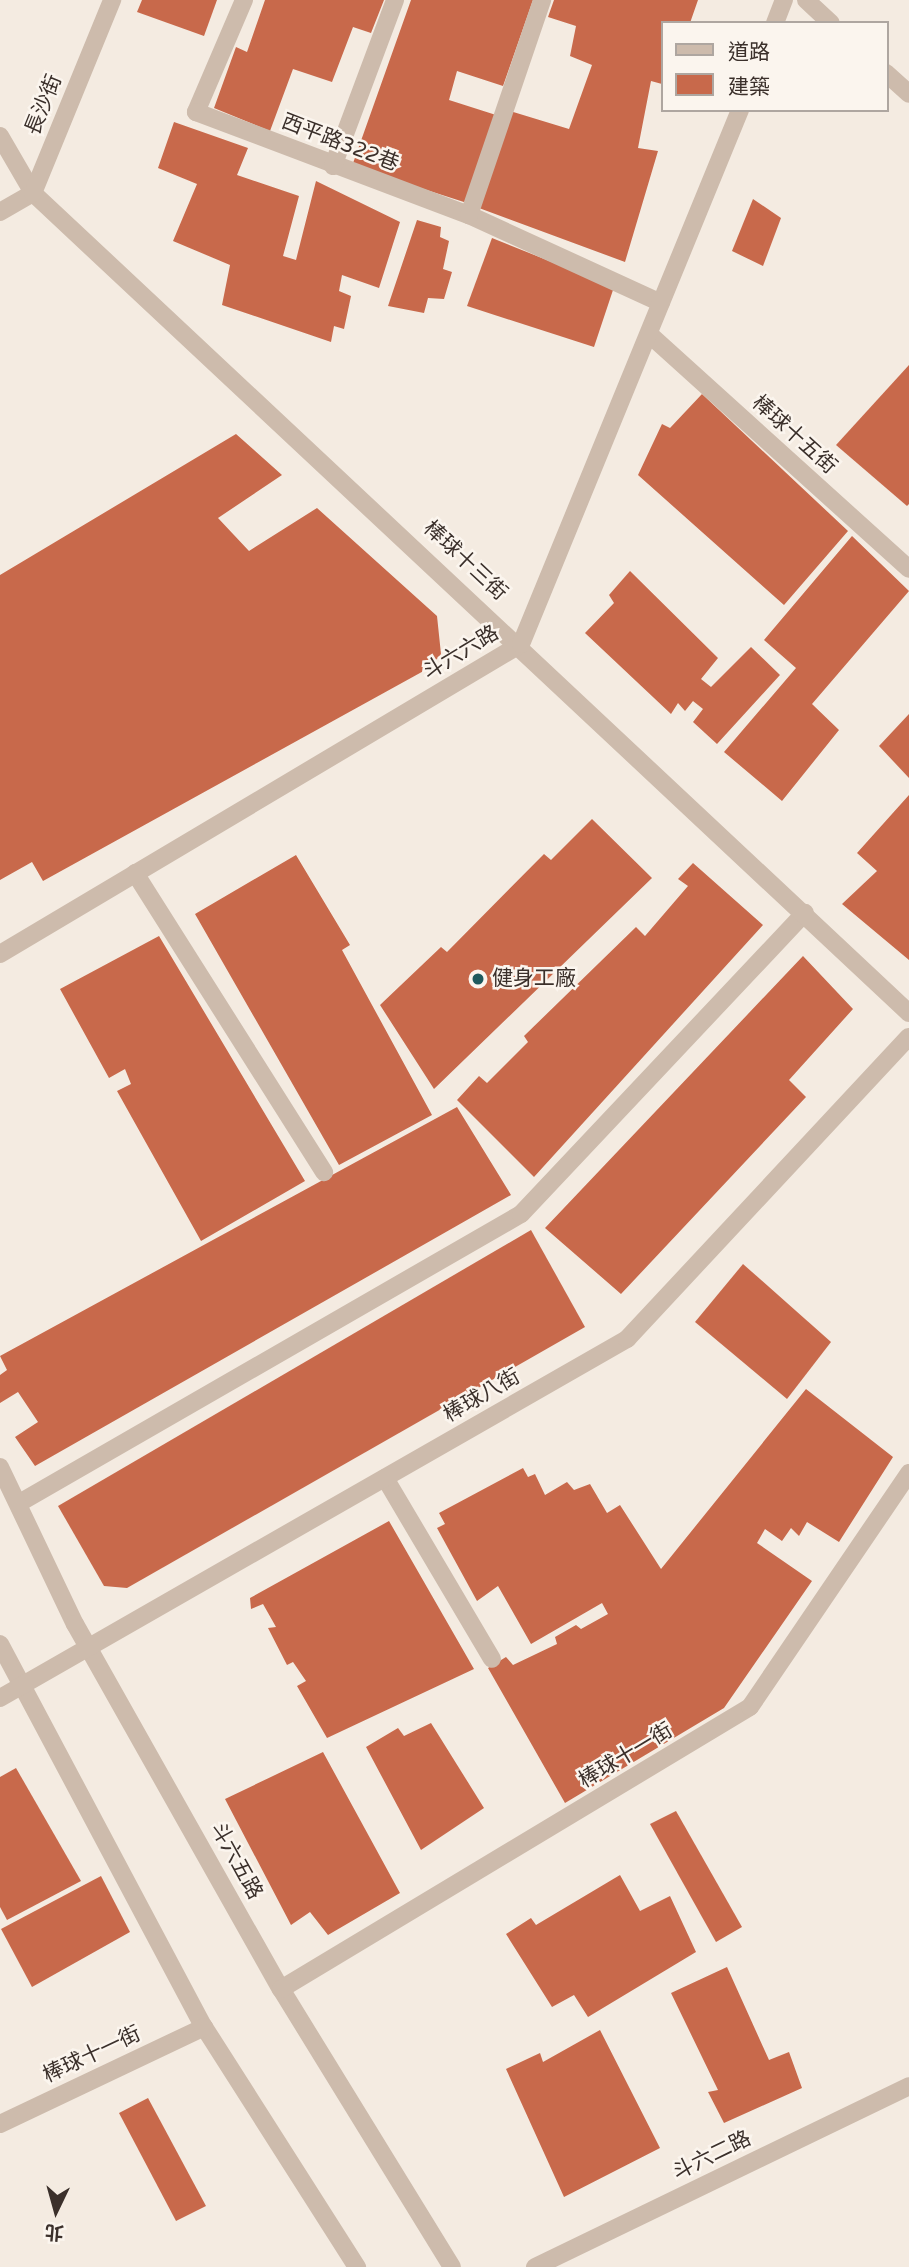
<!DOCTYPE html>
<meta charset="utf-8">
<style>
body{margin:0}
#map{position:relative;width:909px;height:2267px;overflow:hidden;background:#f4ebe1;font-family:"Varela Round","Noto Sans TC",sans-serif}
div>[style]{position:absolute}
.building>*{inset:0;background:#c8694b}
.service>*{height:18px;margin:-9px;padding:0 9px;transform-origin:9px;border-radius:9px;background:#cdbbac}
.minor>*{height:18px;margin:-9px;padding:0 9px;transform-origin:9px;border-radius:9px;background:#cdbbac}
.dots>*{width:19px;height:19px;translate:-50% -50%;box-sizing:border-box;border:4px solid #fbf5ee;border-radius:50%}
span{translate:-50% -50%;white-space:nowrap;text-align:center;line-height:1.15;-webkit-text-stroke:5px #fbf5ee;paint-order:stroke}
.street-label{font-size:21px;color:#3b302b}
.poi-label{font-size:21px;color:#3b302b}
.left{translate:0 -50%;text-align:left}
.legend{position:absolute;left:661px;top:21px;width:228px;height:91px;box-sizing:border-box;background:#fbf5ee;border:2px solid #aea6a0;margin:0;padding:9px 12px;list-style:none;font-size:21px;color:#3b302b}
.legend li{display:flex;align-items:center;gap:14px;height:35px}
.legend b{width:35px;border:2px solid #aea6a0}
.north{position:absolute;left:21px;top:2176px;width:70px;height:70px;-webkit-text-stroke:5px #fbf5ee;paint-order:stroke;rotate:185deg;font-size:19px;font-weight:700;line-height:28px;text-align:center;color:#3b302b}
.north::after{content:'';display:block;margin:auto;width:24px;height:32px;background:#3b302b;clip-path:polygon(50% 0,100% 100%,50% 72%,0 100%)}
</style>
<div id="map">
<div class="building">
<div style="clip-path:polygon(142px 0,217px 0,204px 36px,137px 12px)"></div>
<div style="clip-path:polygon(265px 0,384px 0,371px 33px,353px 27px,332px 82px,293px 69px,270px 131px,214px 108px,236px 47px,247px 52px)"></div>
<div style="clip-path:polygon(411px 0,533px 0,503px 86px,457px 71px,449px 100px,496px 115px,467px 203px,352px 166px)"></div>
<div style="clip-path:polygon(554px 0,698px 0,690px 23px,662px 23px,662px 84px,651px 81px,638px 148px,658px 151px,625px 262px,479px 208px,510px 111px,569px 129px,592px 65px,570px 56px,576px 26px,548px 17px)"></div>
<div style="clip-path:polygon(174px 122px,248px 148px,237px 175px,299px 196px,283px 256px,296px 260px,316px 181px,400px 222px,379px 288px,342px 275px,339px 291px,351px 296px,344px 329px,334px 326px,331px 342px,222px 305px,230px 265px,173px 241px,197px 184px,158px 168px)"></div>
<div style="clip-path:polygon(753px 199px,781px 218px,763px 266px,732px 251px)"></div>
<div style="clip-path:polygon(417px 220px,441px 227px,440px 237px,449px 241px,443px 269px,452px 272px,444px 299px,428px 298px,424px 313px,388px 306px)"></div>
<div style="clip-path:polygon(492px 238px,614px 287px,594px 347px,467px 306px)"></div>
<div style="clip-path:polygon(909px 365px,909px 504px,907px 506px,836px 445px)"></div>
<div style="clip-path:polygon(702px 394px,848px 531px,784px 605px,638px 475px,662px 424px,670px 428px)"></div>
<div style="clip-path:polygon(236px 434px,282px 475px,218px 518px,249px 551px,317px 508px,437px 616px,441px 654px,429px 668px,43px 881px,32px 862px,0 880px,0 575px)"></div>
<div style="clip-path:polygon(852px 536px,909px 591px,812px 704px,839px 730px,782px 801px,724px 752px,796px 668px,764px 640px)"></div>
<div style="clip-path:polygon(630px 571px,718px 658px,701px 679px,711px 687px,751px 647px,780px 675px,717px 744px,693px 722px,703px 709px,693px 701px,685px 711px,678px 703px,671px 714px,585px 633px,614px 603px,609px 595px)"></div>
<div style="clip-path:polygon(909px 714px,909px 778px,879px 746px)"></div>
<div style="clip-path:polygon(909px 795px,909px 960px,842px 904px,877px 871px,857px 853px)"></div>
<div style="clip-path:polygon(592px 819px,652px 878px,434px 1089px,380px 1005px,441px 947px,447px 952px,544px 854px,551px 860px)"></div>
<div style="clip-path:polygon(296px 855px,350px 945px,342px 950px,432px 1115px,339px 1165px,195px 914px)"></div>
<div style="clip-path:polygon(693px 863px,763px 925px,534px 1177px,457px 1100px,479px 1076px,487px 1083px,528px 1042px,524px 1036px,636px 927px,645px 936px,688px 886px,678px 879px)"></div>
<div style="clip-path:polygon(159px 936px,305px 1181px,201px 1241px,117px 1091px,131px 1084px,125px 1069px,109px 1078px,60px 989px)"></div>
<div style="clip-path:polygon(803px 956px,853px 1009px,789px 1080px,806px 1097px,621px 1294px,545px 1228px)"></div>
<div style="clip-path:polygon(457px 1107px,511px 1195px,35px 1466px,15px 1437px,38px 1422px,18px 1392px,0 1403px,0 1375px,7px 1370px,0 1356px)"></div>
<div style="clip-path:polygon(531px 1230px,585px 1327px,127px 1588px,104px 1586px,58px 1506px)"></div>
<div style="clip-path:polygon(743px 1264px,831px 1342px,787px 1399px,695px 1322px)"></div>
<div style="clip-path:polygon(806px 1389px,893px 1457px,839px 1542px,807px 1522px,799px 1536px,791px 1528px,782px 1541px,765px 1529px,757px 1543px,812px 1581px,724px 1708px,565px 1803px,488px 1668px,506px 1657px,513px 1665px,557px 1644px,555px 1637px,576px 1625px,581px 1629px,608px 1614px,602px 1603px,531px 1644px,498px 1586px,477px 1601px,437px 1528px,445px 1524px,439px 1513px,523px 1468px,528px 1477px,535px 1474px,545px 1495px,567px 1482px,574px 1490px,590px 1484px,607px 1513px,620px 1505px,661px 1569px)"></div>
<div style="clip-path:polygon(389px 1521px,474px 1669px,327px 1738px,297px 1686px,306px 1681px,293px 1662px,287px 1665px,268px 1628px,276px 1627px,263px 1604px,251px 1609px,250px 1598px)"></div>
<div style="clip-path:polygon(431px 1723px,484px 1808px,421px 1850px,366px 1747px,398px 1728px,404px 1736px)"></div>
<div style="clip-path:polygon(323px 1752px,400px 1893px,328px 1935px,310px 1912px,291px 1925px,225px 1799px)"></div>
<div style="clip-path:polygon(16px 1768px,81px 1881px,7px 1920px,0 1907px,0 1777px)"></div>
<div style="clip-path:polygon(676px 1811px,742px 1927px,716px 1942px,650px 1824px)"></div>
<div style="clip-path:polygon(620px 1875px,640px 1911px,670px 1896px,696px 1952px,588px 2017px,574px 1995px,552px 2007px,506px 1934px,531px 1918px,536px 1925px)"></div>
<div style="clip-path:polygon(101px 1876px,130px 1932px,32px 1987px,1px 1929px)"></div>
<div style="clip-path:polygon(727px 1967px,769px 2060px,789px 2052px,802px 2088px,724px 2123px,708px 2092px,718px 2090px,671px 1993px)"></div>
<div style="clip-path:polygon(600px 2030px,660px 2148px,564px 2197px,506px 2069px,540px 2053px,543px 2062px)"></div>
<div style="clip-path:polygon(148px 2098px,206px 2206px,176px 2221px,119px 2113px)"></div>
</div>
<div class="service">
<div style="left:244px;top:0;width:122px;rotate:113.2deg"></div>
<div style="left:196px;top:112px;width:292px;rotate:20.7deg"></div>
<div style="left:469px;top:215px;width:211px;rotate:24.6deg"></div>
<div style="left:333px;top:166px;width:177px;rotate:-69.5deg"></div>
<div style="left:469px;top:215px;width:227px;rotate:-71.2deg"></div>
<div style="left:135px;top:873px;width:354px;rotate:57.7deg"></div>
<div style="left:385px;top:1478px;width:210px;rotate:59.4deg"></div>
<div style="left:21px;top:1502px;width:577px;rotate:-29.94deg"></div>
<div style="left:521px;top:1214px;width:414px;rotate:-46.7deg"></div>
</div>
<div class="minor">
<div style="left:806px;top:0;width:34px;rotate:43deg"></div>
<div style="left:775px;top:23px;width:25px;rotate:-69deg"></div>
<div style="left:886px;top:73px;width:31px;rotate:42deg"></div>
<div style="left:0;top:136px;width:66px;rotate:59.9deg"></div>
<div style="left:33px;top:193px;width:1200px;rotate:43.11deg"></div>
<div style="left:0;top:212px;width:38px;rotate:-30deg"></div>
<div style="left:33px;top:193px;width:209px;rotate:-67.7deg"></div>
<div style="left:649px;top:334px;width:350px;rotate:42.1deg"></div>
<div style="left:0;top:954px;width:606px;rotate:-30.75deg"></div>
<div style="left:521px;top:644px;width:577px;rotate:-67.7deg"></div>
<div style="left:0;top:1467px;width:174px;rotate:64.5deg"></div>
<div style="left:75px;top:1624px;width:419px;rotate:60.6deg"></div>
<div style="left:281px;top:1989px;width:326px;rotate:58.4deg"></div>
<div style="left:0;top:1644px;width:434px;rotate:62deg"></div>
<div style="left:204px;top:2027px;width:285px;rotate:57.5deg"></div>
<div style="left:0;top:1698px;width:723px;rotate:-29.79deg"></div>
<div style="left:627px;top:1339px;width:413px;rotate:-47deg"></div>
<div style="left:281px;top:1989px;width:547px;rotate:-31.02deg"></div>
<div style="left:750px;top:1707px;width:283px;rotate:-55.8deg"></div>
<div style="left:0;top:2124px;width:226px;rotate:-25.4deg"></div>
<div style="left:535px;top:2267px;width:415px;rotate:-25.8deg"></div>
</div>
<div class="dots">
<div style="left:478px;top:979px;background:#1f5a5e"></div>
</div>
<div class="street-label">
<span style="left:44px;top:105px;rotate:-68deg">長沙街</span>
<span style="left:340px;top:143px;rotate:21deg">西平路322巷</span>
<span style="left:794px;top:435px;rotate:42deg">棒球十五街</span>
<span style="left:465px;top:561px;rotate:43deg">棒球十三街</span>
<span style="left:461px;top:653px;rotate:-31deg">斗六六路</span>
<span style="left:482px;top:1396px;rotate:-30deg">棒球八街</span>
<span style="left:626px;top:1756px;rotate:-31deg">棒球十一街</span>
<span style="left:236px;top:1861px;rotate:61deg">斗六五路</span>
<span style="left:92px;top:2055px;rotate:-25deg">棒球十一街</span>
<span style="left:712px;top:2156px;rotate:-26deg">斗六二路</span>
</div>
<div class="poi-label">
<span class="left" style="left:492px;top:979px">健身工廠</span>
</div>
<ul class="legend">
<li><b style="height:9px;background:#cdbbac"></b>道路</li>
<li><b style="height:19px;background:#c8694b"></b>建築</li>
</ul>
<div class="north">北</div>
</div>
